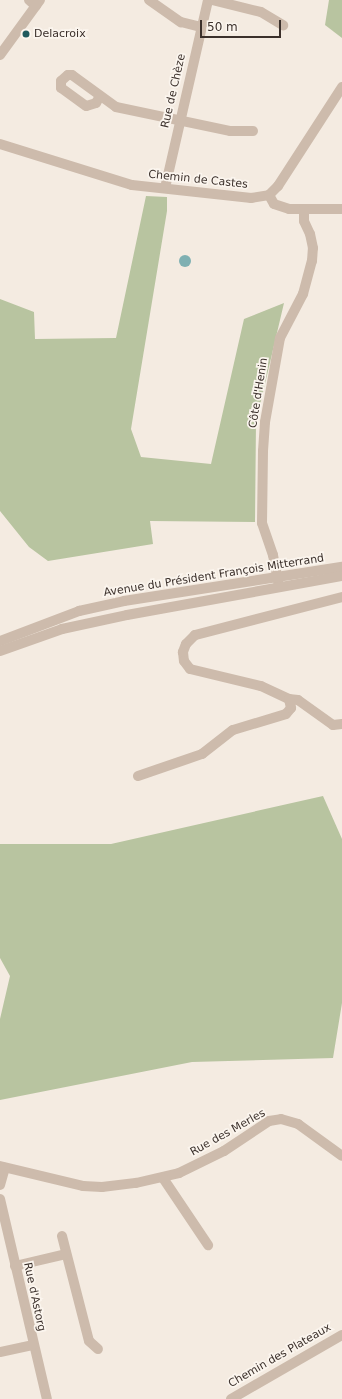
<!DOCTYPE html>
<meta charset="utf-8">
<style>
body{margin:0}
#map{position:relative;width:342px;height:1399px;overflow:hidden;background:#f4ebe1;font-family:"DejaVu Sans",sans-serif}
div>[style]{position:absolute}
.green>*{inset:0;background:#b8c4a0}
.water>*{inset:0;background:#7fb0b2}
.round{border-radius:50%}
.minor>*{height:10px;margin:-5px;padding:0 5px;transform-origin:5px;border-radius:5px;background:#cdbbac}
.tertiary>*{height:10px;margin:-5px;padding:0 5px;transform-origin:5px;border-radius:5px;background:#cdbbac}
.dots>*{width:11px;height:11px;translate:-50% -50%;box-sizing:border-box;border:2px solid #fbf5ee;border-radius:50%}
span{translate:-50% -50%;white-space:nowrap;text-align:center;line-height:1.15;-webkit-text-stroke:3.5px #fbf5ee;paint-order:stroke}
.poi-label{font-size:11px;color:#3b302b}
.left{translate:0 -50%;text-align:left}
.street-label{font-size:11px;color:#3b302b}
.scale{position:absolute;left:200px;top:20px;width:81px;height:18px;box-sizing:border-box;border:2px solid #3b302b;border-top:0;padding-left:5px;font-size:12px;line-height:14px;white-space:nowrap;color:#3b302b;-webkit-text-stroke:3px #fbf5ee;paint-order:stroke}
</style>
<div id="map">
<div class="green">
<div style="clip-path:polygon(329px 0,342px 0,342px 38px,325px 25px)"></div>
<div style="clip-path:polygon(146px 196px,167px 197px,167px 211px,131px 429px,141px 457px,211px 464px,244px 319px,284px 303px,256px 422px,255px 522px,150px 521px,153px 544px,48px 561px,29px 547px,0 511px,0 299px,34px 312px,35px 339px,116px 338px)"></div>
<div style="clip-path:polygon(323px 796px,342px 839px,342px 1003px,333px 1058px,192px 1062px,0 1100px,0 1019px,10px 976px,0 958px,0 844px,111px 844px)"></div>
</div>
<div class="water">
<div class="round" style="left:179px;top:255px;width:12px;height:12px"></div>
</div>
<div class="minor">
<div style="left:29px;top:0;width:9px;rotate:41deg"></div>
<div style="left:149px;top:0;width:39px;rotate:35deg"></div>
<div style="left:181px;top:22px;width:21px;rotate:14deg"></div>
<div style="left:212px;top:0;width:50px;rotate:13.8deg"></div>
<div style="left:261px;top:12px;width:26px;rotate:31deg"></div>
<div style="left:100px;top:96px;width:8px;rotate:120deg"></div>
<div style="left:96px;top:103px;width:10px;rotate:163deg"></div>
<div style="left:86px;top:106px;width:31px;rotate:-144deg"></div>
<div style="left:61px;top:88px;width:7px;rotate:-90deg"></div>
<div style="left:61px;top:81px;width:9px;rotate:-41deg"></div>
<div style="left:68px;top:75px;width:4px"></div>
<div style="left:72px;top:75px;width:54px;rotate:36deg"></div>
<div style="left:116px;top:107px;width:116px;rotate:11.9deg"></div>
<div style="left:230px;top:131px;width:23px"></div>
<div style="left:0;top:144px;width:138px;rotate:17.3deg"></div>
<div style="left:132px;top:185px;width:120px;rotate:6.2deg"></div>
<div style="left:251px;top:198px;width:18px;rotate:-9deg"></div>
<div style="left:269px;top:195px;width:13px;rotate:-45deg"></div>
<div style="left:278px;top:186px;width:118px;rotate:-57.1deg"></div>
<div style="left:165px;top:188px;width:193px;rotate:-77.1deg"></div>
<div style="left:269px;top:195px;width:10px;rotate:61deg"></div>
<div style="left:274px;top:204px;width:16px;rotate:18deg"></div>
<div style="left:289px;top:209px;width:53px"></div>
<div style="left:279px;top:586px;width:32px;rotate:-101deg"></div>
<div style="left:273px;top:555px;width:34px;rotate:-109deg"></div>
<div style="left:262px;top:523px;width:72px;rotate:-89.2deg"></div>
<div style="left:263px;top:451px;width:29px;rotate:-86deg"></div>
<div style="left:265px;top:422px;width:85px;rotate:-79.9deg"></div>
<div style="left:280px;top:338px;width:50px;rotate:-62.4deg"></div>
<div style="left:303px;top:294px;width:34px;rotate:-75deg"></div>
<div style="left:312px;top:261px;width:13px;rotate:-86deg"></div>
<div style="left:313px;top:248px;width:14px;rotate:-102deg"></div>
<div style="left:310px;top:234px;width:14px;rotate:-115deg"></div>
<div style="left:304px;top:221px;width:11px;rotate:-90deg"></div>
<div style="left:342px;top:597px;width:152px;rotate:165.5deg"></div>
<div style="left:195px;top:635px;width:13px;rotate:135deg"></div>
<div style="left:186px;top:644px;width:9px;rotate:111deg"></div>
<div style="left:183px;top:652px;width:9px;rotate:84deg"></div>
<div style="left:184px;top:661px;width:10px;rotate:53deg"></div>
<div style="left:190px;top:669px;width:73px;rotate:13.5deg"></div>
<div style="left:261px;top:686px;width:31px;rotate:25deg"></div>
<div style="left:289px;top:699px;width:9px;rotate:6deg"></div>
<div style="left:298px;top:700px;width:43px;rotate:35.5deg"></div>
<div style="left:333px;top:725px;width:9px;rotate:-6deg"></div>
<div style="left:138px;top:776px;width:68px;rotate:-19deg"></div>
<div style="left:202px;top:754px;width:39px;rotate:-38deg"></div>
<div style="left:233px;top:730px;width:55px;rotate:-16.8deg"></div>
<div style="left:286px;top:714px;width:8px;rotate:-50deg"></div>
<div style="left:291px;top:708px;width:9px;rotate:-103deg"></div>
<div style="left:0;top:1166px;width:85px;rotate:13.5deg"></div>
<div style="left:83px;top:1186px;width:19px;rotate:3deg"></div>
<div style="left:102px;top:1187px;width:34px;rotate:-7deg"></div>
<div style="left:136px;top:1183px;width:44px;rotate:-13.1deg"></div>
<div style="left:179px;top:1173px;width:50px;rotate:-26.1deg"></div>
<div style="left:224px;top:1151px;width:54px;rotate:-33.7deg"></div>
<div style="left:269px;top:1121px;width:12px;rotate:-9deg"></div>
<div style="left:281px;top:1119px;width:18px;rotate:16deg"></div>
<div style="left:298px;top:1124px;width:54px;rotate:36deg"></div>
<div style="left:163px;top:1178px;width:81px;rotate:56.1deg"></div>
<div style="left:0;top:1185px;width:18px;rotate:-74deg"></div>
<div style="left:0;top:1199px;width:205px;rotate:76.8deg"></div>
<div style="left:62px;top:1236px;width:108px;rotate:75.6deg"></div>
<div style="left:89px;top:1341px;width:12px;rotate:42deg"></div>
<div style="left:15px;top:1266px;width:52px;rotate:-13.2deg"></div>
<div style="left:0;top:1352px;width:33px;rotate:-12deg"></div>
</div>
<div class="tertiary">
<div style="left:0;top:55px;width:68px;rotate:-54deg"></div>
<div style="left:0;top:641px;width:85px;rotate:-20.8deg"></div>
<div style="left:79px;top:611px;width:46px;rotate:-12.5deg"></div>
<div style="left:124px;top:601px;width:221px;rotate:-8.9deg"></div>
<div style="left:0;top:651px;width:66px;rotate:-19.5deg"></div>
<div style="left:62px;top:629px;width:66px;rotate:-12.2deg"></div>
<div style="left:127px;top:615px;width:219px;rotate:-10.3deg"></div>
<div style="left:231px;top:1399px;width:128px;rotate:-30deg"></div>
</div>
<div class="dots">
<div style="left:26px;top:34px;background:#1f5a5e"></div>
</div>
<div class="poi-label">
<span class="left" style="left:34px;top:34px">Delacroix</span>
</div>
<div class="street-label">
<span style="left:174px;top:91px;rotate:-77deg">Rue de Chèze</span>
<span style="left:198px;top:180px;rotate:6deg">Chemin de Castes</span>
<span style="left:259px;top:393px;rotate:-81deg">Côte d'Henin</span>
<span style="left:214px;top:576px;rotate:-9deg">Avenue du Président François Mitterrand</span>
<span style="left:228px;top:1133px;rotate:-29deg">Rue des Merles</span>
<span style="left:34px;top:1297px;rotate:78deg">Rue d'Astorg</span>
<span style="left:280px;top:1356px;rotate:-30deg">Chemin des Plateaux</span>
</div>
<div class="scale">50 m</div>
</div>
